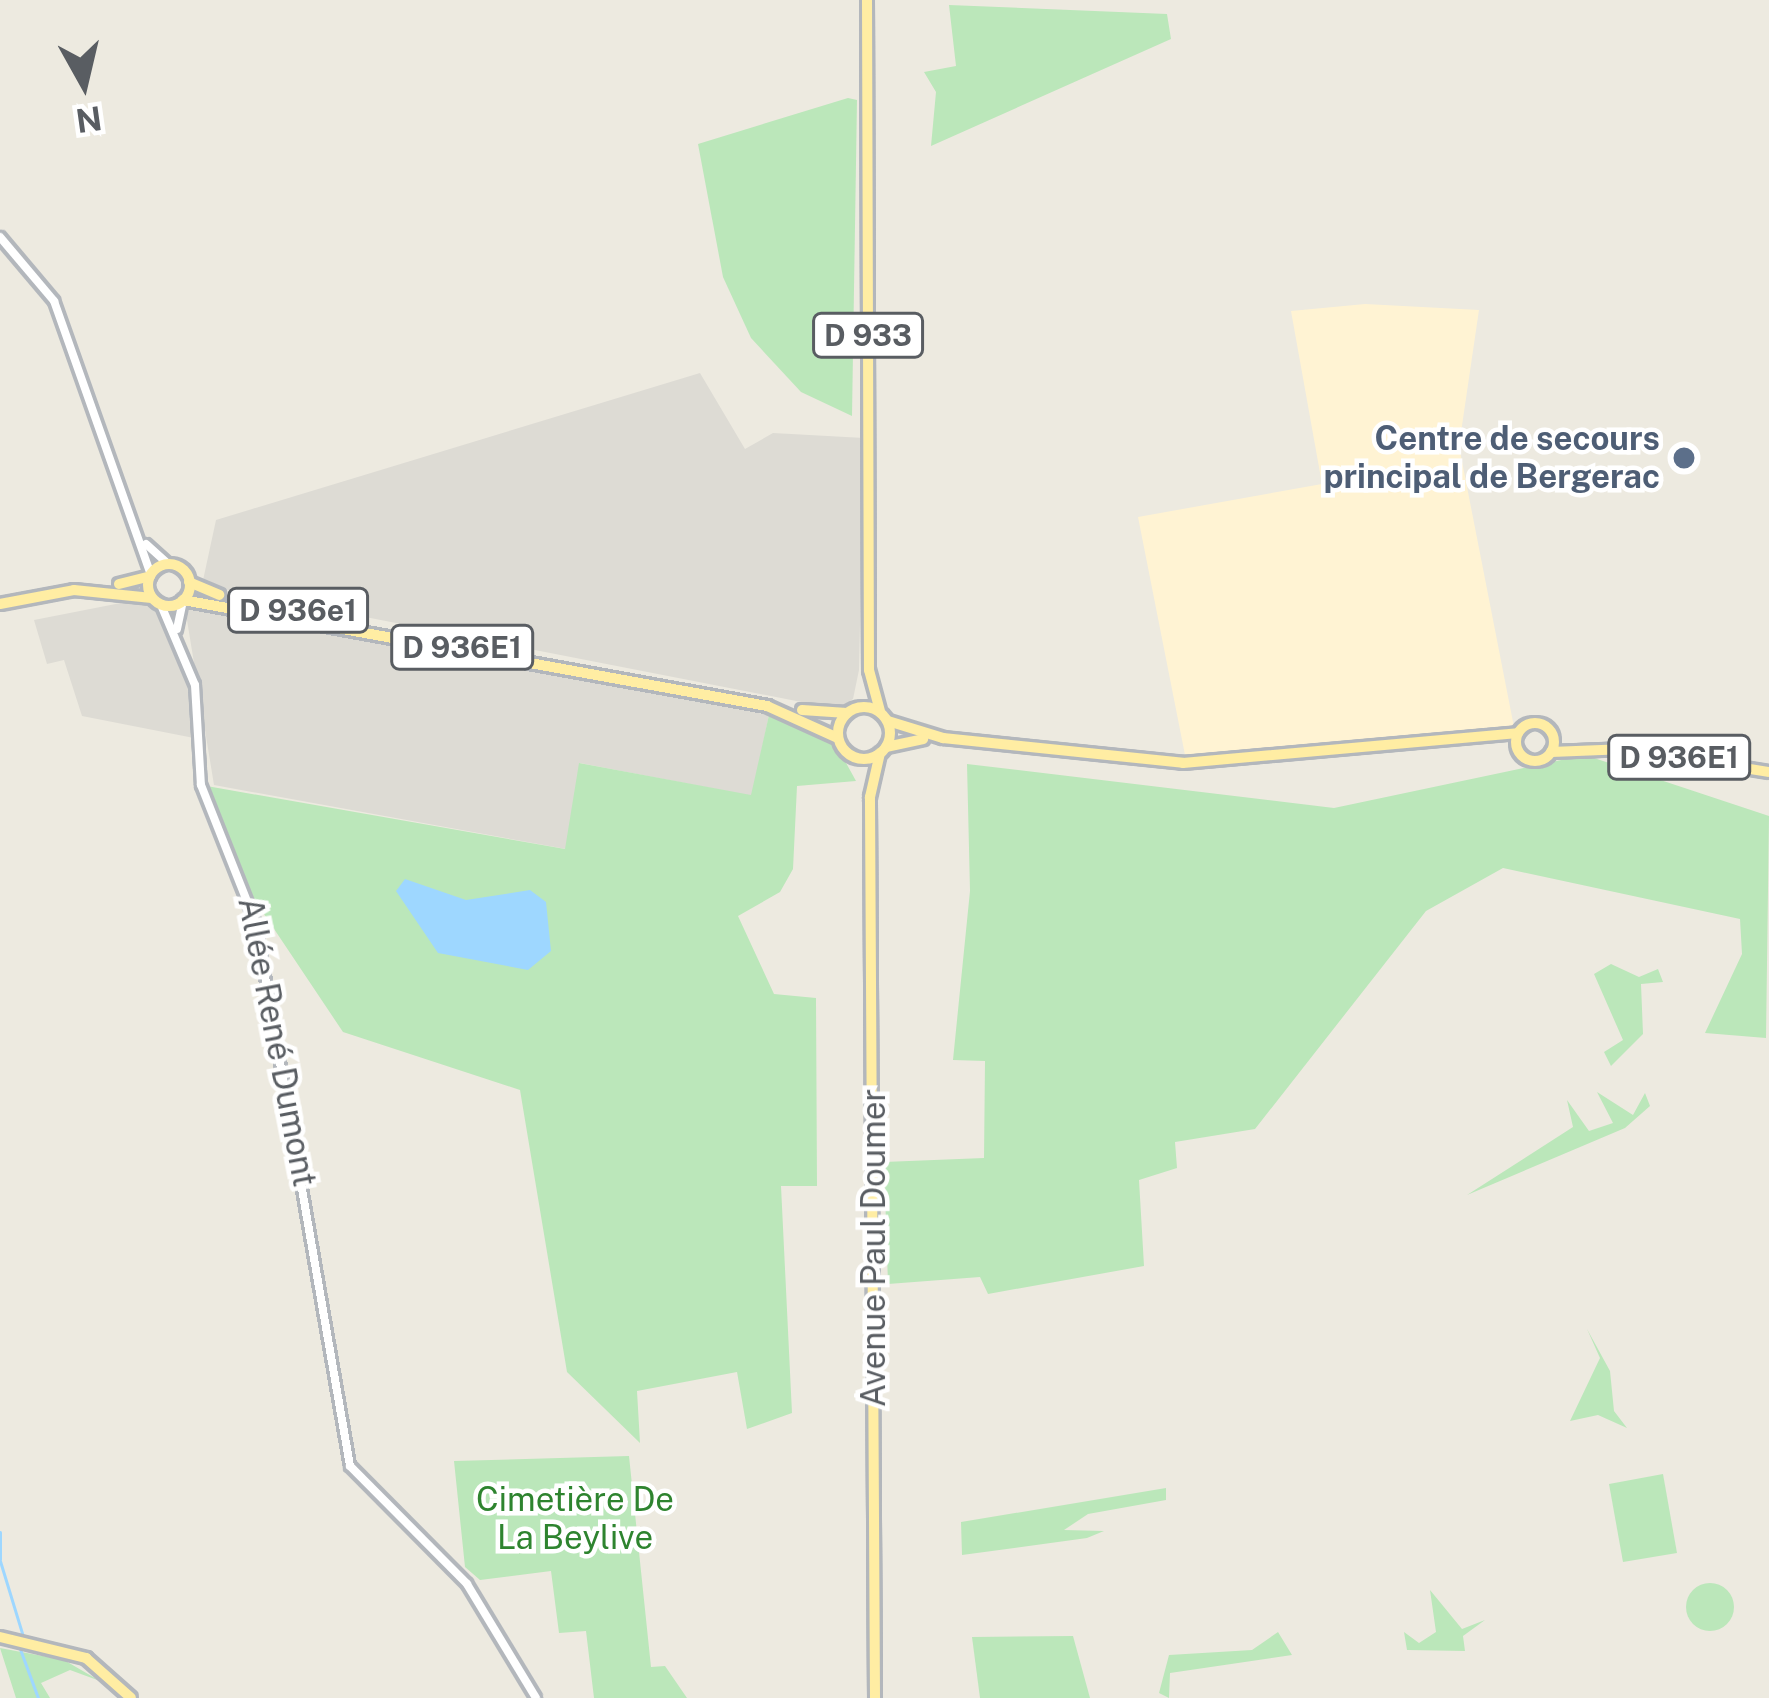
<!DOCTYPE html>
<meta charset="utf-8">
<style>
body{margin:0}
#map{position:relative;width:1769px;height:1698px;overflow:hidden;background:#edeae0;font-family:"Public Sans",sans-serif}
div>[style]{position:absolute}
.commercial>*{inset:0;background:#fff3d3}
.industrial>*{inset:0;background:#dddbd4}
.green>*{inset:0;background:#bbe7ba}
.round{border-radius:50%}
.water>*{inset:0;background:#9ed7ff}
.stream>*{height:3px;margin:-1.5px;padding:0 1.5px;transform-origin:1.5px;border-radius:1.5px;background:#9ed7ff}
.roads{filter:drop-shadow(3px 0 #b3b7bc) drop-shadow(-3px 0 #b3b7bc) drop-shadow(0 3px #b3b7bc) drop-shadow(0 -3px #b3b7bc)}
.minor>*{height:8px;margin:-4px;padding:0 4px;transform-origin:4px;border-radius:4px;background:#fff}
.major>*{height:10px;margin:-5px;padding:0 5px;transform-origin:5px;border-radius:5px;background:#ffeda3}
.major>.ring{margin:-5px;padding:0;box-sizing:content-box;background:none;border:10px solid #ffeda3;border-radius:50%}
.dots>*{width:33px;height:33px;translate:-50% -50%;box-sizing:border-box;border:6px solid #fff;border-radius:50%}
span{translate:-50% -50%;white-space:nowrap;text-align:center;line-height:1.15;-webkit-text-stroke:9px #fff;paint-order:stroke}
.shield-label span{padding:3px 9px;background:#fff;border:3px solid;border-radius:9px;-webkit-text-stroke-width:0}
.shield-label{font-size:30px;color:#595d62;font-weight:700}
.service-label{font-size:33px;color:#4e5e75;font-weight:700}
.right{translate:-100% -50%;text-align:right}
.street-label{font-size:33px;color:#595d62}
.park-label{font-size:33px;color:#2e842f}
.north{position:absolute;left:24px;top:24px;width:120px;height:120px;-webkit-text-stroke:9px #fff;paint-order:stroke;rotate:172deg;font-size:33px;font-weight:700;line-height:48px;text-align:center;color:#595d62}
.north::after{content:'';display:block;margin:auto;width:42px;height:54px;background:#595d62;clip-path:polygon(50% 0,100% 100%,50% 72%,0 100%)}
</style>
<div id="map">
<div class="commercial">
<div style="clip-path:polygon(1365px 304px,1479px 310px,1459px 446px,1514px 727px,1185px 755px,1138px 517px,1322px 484px,1291px 311px)"></div>
</div>
<div class="industrial">
<div style="clip-path:polygon(700px 373px,745px 449px,773px 433px,864px 438px,859px 670px,853px 699px,837px 709px,202px 585px,216px 520px)"></div>
<div style="clip-path:polygon(136px 600px,162px 615px,196px 709px,194px 738px,82px 716px,64px 660px,47px 664px,34px 620px)"></div>
<div style="clip-path:polygon(194px 605px,769px 715px,752px 796px,580px 763px,566px 849px,214px 785px,186px 614px)"></div>
</div>
<div class="green">
<div style="clip-path:polygon(949px 5px,1167px 14px,1171px 39px,931px 146px,936px 92px,924px 72px,956px 66px)"></div>
<div style="clip-path:polygon(848px 98px,857px 100px,852px 416px,801px 392px,751px 338px,723px 277px,698px 144px)"></div>
<div style="clip-path:polygon(769px 715px,834px 741px,856px 781px,797px 786px,793px 869px,780px 892px,738px 916px,774px 994px,816px 998px,817px 1186px,781px 1186px,792px 1413px,747px 1429px,737px 1372px,637px 1391px,640px 1443px,567px 1372px,520px 1090px,343px 1032px,248px 890px,201px 785px,565px 849px,579px 763px,751px 795px)"></div>
<div style="clip-path:polygon(1585px 755px,1769px 816px,1766px 1038px,1705px 1033px,1742px 954px,1740px 919px,1503px 868px,1426px 911px,1255px 1129px,1175px 1142px,1177px 1168px,1139px 1180px,1144px 1266px,988px 1294px,980px 1277px,888px 1284px,884px 1162px,984px 1158px,985px 1061px,953px 1060px,970px 891px,967px 764px,1334px 808px)"></div>
<div style="clip-path:polygon(1611px 964px,1639px 977px,1658px 969px,1663px 982px,1641px 984px,1643px 1034px,1611px 1066px,1604px 1052px,1623px 1040px,1594px 974px)"></div>
<div style="clip-path:polygon(1597px 1092px,1633px 1115px,1645px 1093px,1650px 1106px,1625px 1128px,1467px 1195px,1573px 1127px,1567px 1100px,1589px 1131px,1613px 1123px)"></div>
<div style="clip-path:polygon(1587px 1329px,1610px 1371px,1614px 1411px,1627px 1428px,1598px 1415px,1570px 1421px,1600px 1358px)"></div>
<div style="clip-path:polygon(629px 1456px,651px 1667px,665px 1666px,687px 1698px,594px 1698px,586px 1631px,559px 1633px,551px 1571px,480px 1580px,465px 1567px,454px 1461px)"></div>
<div style="clip-path:polygon(1663px 1474px,1677px 1553px,1623px 1562px,1609px 1484px)"></div>
<div style="clip-path:polygon(1166px 1488px,1166px 1500px,1088px 1514px,1064px 1530px,1104px 1531px,1087px 1538px,962px 1555px,961px 1522px)"></div>
<div class="round" style="left:1686px;top:1583px;width:48px;height:48px"></div>
<div style="clip-path:polygon(1430px 1590px,1462px 1629px,1485px 1620px,1463px 1636px,1465px 1651px,1407px 1650px,1404px 1632px,1419px 1643px,1436px 1632px)"></div>
<div style="clip-path:polygon(1278px 1632px,1292px 1655px,1170px 1673px,1169px 1698px,1159px 1693px,1169px 1655px,1252px 1650px)"></div>
<div style="clip-path:polygon(1073px 1636px,1090px 1698px,980px 1698px,972px 1637px)"></div>
<div style="clip-path:polygon(0 1648px,64px 1660px,100px 1681px,70px 1670px,41px 1683px,50px 1698px,16px 1698px)"></div>
</div>
<div class="water">
<div style="clip-path:polygon(405px 879px,466px 900px,530px 890px,546px 902px,551px 951px,528px 970px,438px 953px,396px 891px)"></div>
</div>
<div class="stream">
<div style="left:0;top:1532px;width:27px;rotate:90deg"></div>
<div style="left:0;top:1561px;width:78px;rotate:73deg"></div>
<div style="left:20px;top:1649px;width:52px;rotate:69.8deg"></div>
</div>
<div class="roads">
<div class="minor">
<div style="left:0;top:237px;width:84px;rotate:49.8deg"></div>
<div style="left:54px;top:301px;width:291px;rotate:70.5deg"></div>
<div style="left:146px;top:544px;width:31px;rotate:42deg"></div>
<div style="left:161px;top:605px;width:87px;rotate:67deg"></div>
<div style="left:195px;top:685px;width:100px;rotate:86.6deg"></div>
<div style="left:201px;top:785px;width:149px;rotate:68.4deg"></div>
<div style="left:256px;top:924px;width:550px;rotate:80.16deg"></div>
<div style="left:350px;top:1466px;width:166px;rotate:45.2deg"></div>
<div style="left:467px;top:1584px;width:133px;rotate:58.8deg"></div>
<div style="left:177px;top:629px;width:29px;rotate:-78deg"></div>
</div>
<div class="major">
<div style="left:867px;top:0;width:670px;rotate:89.83deg"></div>
<div style="left:869px;top:670px;width:42px;rotate:75deg"></div>
<div class="ring" style="left:148px;top:564px;width:32px;height:32px"></div>
<div style="left:189px;top:582px;width:33px;rotate:23deg"></div>
<div style="left:119px;top:584px;width:32px;rotate:-14deg"></div>
<div style="left:183px;top:600px;width:594px;rotate:10.29deg"></div>
<div style="left:767px;top:706px;width:78px;rotate:24.3deg"></div>
<div style="left:0;top:604px;width:75px;rotate:-10.7deg"></div>
<div style="left:74px;top:590px;width:78px;rotate:5.9deg"></div>
<div class="ring" style="left:838px;top:707px;width:42px;height:42px"></div>
<div style="left:802px;top:710px;width:45px;rotate:3.8deg"></div>
<div style="left:888px;top:721px;width:58px;rotate:17.2deg"></div>
<div style="left:943px;top:738px;width:241px;rotate:5.9deg"></div>
<div style="left:1183px;top:763px;width:336px;rotate:-5.1deg"></div>
<div class="ring" style="left:1516px;top:723px;width:28px;height:28px"></div>
<div style="left:886px;top:747px;width:38px;rotate:-12deg"></div>
<div style="left:1551px;top:752px;width:76px;rotate:-2.3deg"></div>
<div style="left:1627px;top:749px;width:144px;rotate:9.2deg"></div>
<div style="left:0;top:1637px;width:89px;rotate:13.7deg"></div>
<div style="left:86px;top:1658px;width:60px;rotate:41.6deg"></div>
<div style="left:875px;top:1698px;width:901px;rotate:-90.32deg"></div>
<div style="left:870px;top:797px;width:45px;rotate:-77.2deg"></div>
</div>
</div>
<div class="dots">
<div style="left:1684px;top:458px;background:#5c6f8a"></div>
</div>
<div class="shield-label">
<span style="left:868px;top:335px">D 933</span>
<span style="left:298px;top:610px">D 936e1</span>
<span style="left:462px;top:647px">D 936E1</span>
<span style="left:1679px;top:757px">D 936E1</span>
</div>
<div class="service-label">
<span class="right" style="left:1660px;top:458px">Centre de secours<br>principal de Bergerac</span>
</div>
<div class="street-label">
<span style="left:277px;top:1042px;rotate:79deg">Allée René Dumont</span>
<span style="left:874px;top:1248px;rotate:-90deg">Avenue Paul Doumer</span>
</div>
<div class="park-label">
<span style="left:575px;top:1519px">Cimetière De<br>La Beylive</span>
</div>
<div class="north">N</div>
</div>
